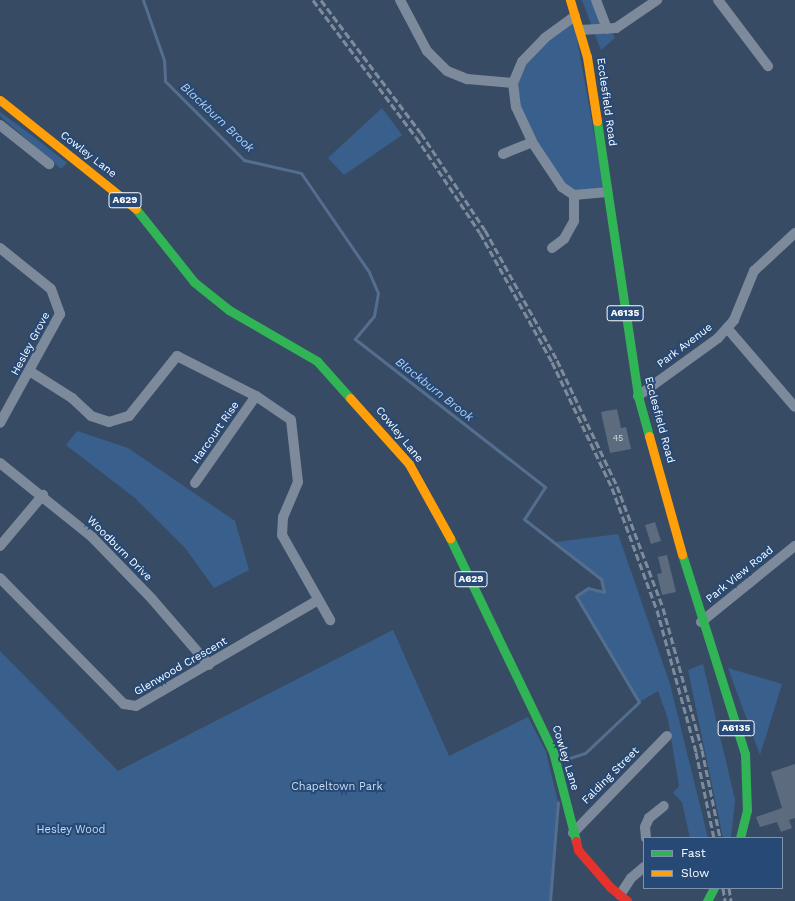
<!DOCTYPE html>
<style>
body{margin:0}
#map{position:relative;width:795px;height:901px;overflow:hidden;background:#384b64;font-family:"Work Sans",sans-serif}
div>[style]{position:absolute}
.green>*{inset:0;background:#39608d}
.stream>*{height:3px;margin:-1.5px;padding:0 1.5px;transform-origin:1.5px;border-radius:1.5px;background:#536e8e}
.building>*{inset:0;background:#5c6b7e}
.street>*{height:10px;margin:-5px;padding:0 5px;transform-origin:5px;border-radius:5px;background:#7c8a9b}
.fast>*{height:9px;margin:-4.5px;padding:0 4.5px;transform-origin:4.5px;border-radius:4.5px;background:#30b455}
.slow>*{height:9px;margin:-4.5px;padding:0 4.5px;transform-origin:4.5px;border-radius:4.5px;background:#ff9f0a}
.jam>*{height:9px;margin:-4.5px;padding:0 4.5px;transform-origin:4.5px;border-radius:4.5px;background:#e5322d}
.rail>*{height:3px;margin-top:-1.5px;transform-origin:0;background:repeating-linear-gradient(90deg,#7e8b9b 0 7px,transparent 0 10px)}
span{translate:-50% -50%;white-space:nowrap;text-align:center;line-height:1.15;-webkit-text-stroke:4px #264976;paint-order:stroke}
.number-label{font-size:9px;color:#d6dadf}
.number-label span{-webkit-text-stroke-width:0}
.shield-label span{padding:1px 3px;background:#264976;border:1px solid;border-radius:3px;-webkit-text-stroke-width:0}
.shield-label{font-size:10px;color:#fff;font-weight:700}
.street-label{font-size:11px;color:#fff}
.park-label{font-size:11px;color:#c8dcf2}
.water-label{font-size:12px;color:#b1ccea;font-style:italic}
.legend{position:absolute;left:643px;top:837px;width:140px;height:52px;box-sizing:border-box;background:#264976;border:1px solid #7d92ad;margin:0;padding:5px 7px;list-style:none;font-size:12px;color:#fff}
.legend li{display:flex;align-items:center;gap:8px;height:20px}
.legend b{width:20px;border:1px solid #7d92ad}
</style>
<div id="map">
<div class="green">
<div style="clip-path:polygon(582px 0,595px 0,615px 38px,601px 50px)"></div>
<div style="clip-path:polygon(574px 23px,604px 189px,576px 192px,564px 184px,535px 138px,520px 106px,517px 84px,527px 64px,548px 42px)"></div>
<div style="clip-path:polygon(382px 108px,402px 135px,344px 175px,328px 158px)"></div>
<div style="clip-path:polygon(0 112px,30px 134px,67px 163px,61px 169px,0 116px)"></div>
<div style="clip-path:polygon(77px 431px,128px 448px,235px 521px,249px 570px,214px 588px,186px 549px,135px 498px,66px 445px)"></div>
<div style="clip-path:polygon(618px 534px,670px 684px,708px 838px,690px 838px,682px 802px,673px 793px,679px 786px,668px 719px,658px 691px,639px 702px,576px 596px,588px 588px,604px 592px,601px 579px,556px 542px)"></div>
<div style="clip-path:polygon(393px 630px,449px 756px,528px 717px,546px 752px,558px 802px,550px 901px,0 901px,0 651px,118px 771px)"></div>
<div style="clip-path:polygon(703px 664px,735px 800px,731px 838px,723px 838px,688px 670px)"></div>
<div style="clip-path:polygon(728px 668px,782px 684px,760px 755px)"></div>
</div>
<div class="stream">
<div style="left:143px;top:0;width:64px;rotate:70.7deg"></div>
<div style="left:164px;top:60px;width:21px;rotate:87deg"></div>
<div style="left:165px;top:81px;width:112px;rotate:45deg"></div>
<div style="left:244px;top:160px;width:58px;rotate:12.8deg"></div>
<div style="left:301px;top:173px;width:120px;rotate:55.5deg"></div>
<div style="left:369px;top:272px;width:23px;rotate:67deg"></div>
<div style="left:378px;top:293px;width:23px;rotate:100deg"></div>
<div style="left:374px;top:316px;width:30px;rotate:130deg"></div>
<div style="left:355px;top:339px;width:241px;rotate:37.9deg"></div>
<div style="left:545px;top:487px;width:38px;rotate:123deg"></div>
<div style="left:524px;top:519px;width:98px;rotate:37.9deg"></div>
<div style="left:601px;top:579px;width:13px;rotate:77deg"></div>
<div style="left:604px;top:592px;width:16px;rotate:-166deg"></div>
<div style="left:588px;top:588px;width:14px;rotate:146deg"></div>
<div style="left:576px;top:596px;width:123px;rotate:59.3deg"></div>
<div style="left:639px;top:702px;width:74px;rotate:136.6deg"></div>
<div style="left:585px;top:753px;width:20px;rotate:162deg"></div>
<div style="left:550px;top:901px;width:99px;rotate:-85.4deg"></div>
</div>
<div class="building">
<div style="clip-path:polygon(617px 409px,621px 428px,626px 427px,631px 449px,610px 453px,601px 412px)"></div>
<div style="clip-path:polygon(655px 522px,661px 541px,651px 544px,645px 525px)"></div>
<div style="clip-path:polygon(667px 555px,676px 592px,662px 595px,657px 574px,662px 573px,658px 557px)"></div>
<div style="clip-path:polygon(795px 764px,795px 818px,789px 820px,792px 828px,781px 832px,777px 822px,760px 827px,756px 817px,782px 808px,771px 772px)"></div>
</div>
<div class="street">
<div style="left:400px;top:0;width:58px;rotate:62.1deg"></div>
<div style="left:427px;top:51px;width:28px;rotate:45deg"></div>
<div style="left:447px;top:71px;width:22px;rotate:22deg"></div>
<div style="left:467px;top:79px;width:46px;rotate:5deg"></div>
<div style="left:596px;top:0;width:31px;rotate:69deg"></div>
<div style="left:718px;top:0;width:83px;rotate:52.9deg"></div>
<div style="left:575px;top:16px;width:37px;rotate:144deg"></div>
<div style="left:545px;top:38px;width:33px;rotate:134deg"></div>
<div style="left:522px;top:62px;width:23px;rotate:113deg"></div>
<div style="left:513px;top:83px;width:24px;rotate:83deg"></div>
<div style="left:516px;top:107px;width:38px;rotate:65deg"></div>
<div style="left:532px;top:142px;width:54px;rotate:56.3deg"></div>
<div style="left:562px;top:187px;width:14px;rotate:34deg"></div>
<div style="left:574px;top:195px;width:33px;rotate:-5deg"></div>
<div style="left:580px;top:30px;width:36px;rotate:-3deg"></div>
<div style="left:616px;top:28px;width:50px;rotate:-34.3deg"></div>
<div style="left:0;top:125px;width:63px;rotate:38.5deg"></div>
<div style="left:503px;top:154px;width:31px;rotate:-22deg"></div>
<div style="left:0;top:248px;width:65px;rotate:38.8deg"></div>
<div style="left:51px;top:289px;width:27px;rotate:70deg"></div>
<div style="left:60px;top:314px;width:124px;rotate:118.8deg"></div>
<div style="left:552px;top:248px;width:15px;rotate:-37deg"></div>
<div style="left:564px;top:239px;width:21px;rotate:-61deg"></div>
<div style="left:574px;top:221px;width:26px;rotate:-90deg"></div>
<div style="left:727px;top:328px;width:104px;rotate:49.3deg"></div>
<div style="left:31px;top:372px;width:49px;rotate:32.4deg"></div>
<div style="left:72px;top:398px;width:26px;rotate:43deg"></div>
<div style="left:91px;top:416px;width:19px;rotate:18deg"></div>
<div style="left:109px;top:422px;width:21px;rotate:-17deg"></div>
<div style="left:129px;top:416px;width:77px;rotate:-51.3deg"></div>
<div style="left:177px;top:356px;width:89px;rotate:26.9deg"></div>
<div style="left:256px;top:396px;width:42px;rotate:34.4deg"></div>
<div style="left:291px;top:420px;width:62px;rotate:83.6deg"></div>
<div style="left:298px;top:482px;width:38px;rotate:113deg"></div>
<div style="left:283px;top:517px;width:18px;rotate:93deg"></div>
<div style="left:282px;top:535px;width:98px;rotate:60.5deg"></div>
<div style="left:638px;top:396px;width:99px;rotate:-35.9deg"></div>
<div style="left:718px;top:338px;width:24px;rotate:-48deg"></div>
<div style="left:734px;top:320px;width:53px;rotate:-67.8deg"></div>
<div style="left:754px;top:271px;width:56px;rotate:-42.8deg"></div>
<div style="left:0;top:463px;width:118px;rotate:38.8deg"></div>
<div style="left:92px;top:537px;width:86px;rotate:45.9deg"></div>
<div style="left:152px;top:599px;width:87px;rotate:49.2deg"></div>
<div style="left:195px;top:483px;width:106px;rotate:-55deg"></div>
<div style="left:0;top:546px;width:67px;rotate:-49.9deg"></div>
<div style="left:0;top:578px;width:177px;rotate:45.5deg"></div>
<div style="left:124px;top:704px;width:12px;rotate:9deg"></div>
<div style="left:136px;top:706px;width:211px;rotate:-30.2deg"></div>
<div style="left:701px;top:622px;width:121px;rotate:-39deg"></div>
<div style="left:573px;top:833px;width:135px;rotate:-45.9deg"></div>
<div style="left:646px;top:838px;width:11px;rotate:-95deg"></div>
<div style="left:645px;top:827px;width:10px;rotate:-66deg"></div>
<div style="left:649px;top:818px;width:19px;rotate:-39deg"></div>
<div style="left:620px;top:895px;width:20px;rotate:-57deg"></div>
<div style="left:631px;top:878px;width:17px;rotate:-40deg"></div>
</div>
<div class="fast">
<div style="left:597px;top:121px;width:278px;rotate:81.5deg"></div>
<div style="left:638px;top:396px;width:41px;rotate:74.6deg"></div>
<div style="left:136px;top:209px;width:93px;rotate:51.5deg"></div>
<div style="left:194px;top:282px;width:45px;rotate:38.7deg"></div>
<div style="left:229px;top:310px;width:102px;rotate:30.1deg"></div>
<div style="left:317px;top:361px;width:50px;rotate:48.3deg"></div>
<div style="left:450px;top:538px;width:237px;rotate:64.3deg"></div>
<div style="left:553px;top:752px;width:92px;rotate:75.5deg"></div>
<div style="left:682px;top:554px;width:210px;rotate:72.5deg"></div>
<div style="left:745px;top:754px;width:56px;rotate:88deg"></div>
<div style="left:747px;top:810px;width:29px;rotate:104deg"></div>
<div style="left:707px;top:901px;width:15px;rotate:-62deg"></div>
</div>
<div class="slow">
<div style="left:570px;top:0;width:59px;rotate:73.4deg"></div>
<div style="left:587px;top:57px;width:65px;rotate:81.1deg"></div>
<div style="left:0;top:100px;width:174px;rotate:38.7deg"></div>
<div style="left:350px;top:398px;width:89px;rotate:48.2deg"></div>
<div style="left:409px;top:464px;width:85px;rotate:61deg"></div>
<div style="left:649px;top:436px;width:123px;rotate:74.4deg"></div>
</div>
<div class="jam">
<div style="left:576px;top:841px;width:9px;rotate:77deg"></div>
<div style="left:578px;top:850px;width:49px;rotate:49.1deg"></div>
<div style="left:610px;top:887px;width:22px;rotate:39deg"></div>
</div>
<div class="rail">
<div style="left:313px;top:0;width:171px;rotate:53.1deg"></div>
<div style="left:416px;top:137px;width:115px;rotate:56.3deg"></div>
<div style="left:480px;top:233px;width:148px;rotate:60.8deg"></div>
<div style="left:552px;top:362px;width:140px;rotate:64.5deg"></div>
<div style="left:612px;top:488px;width:130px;rotate:69.8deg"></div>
<div style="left:657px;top:610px;width:147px;rotate:74.6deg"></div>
<div style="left:696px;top:752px;width:88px;rotate:78.2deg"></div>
<div style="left:321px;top:0;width:166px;rotate:53.1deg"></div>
<div style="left:421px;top:133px;width:116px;rotate:56.6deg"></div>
<div style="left:485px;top:230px;width:149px;rotate:61deg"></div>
<div style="left:557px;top:360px;width:140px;rotate:64.5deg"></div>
<div style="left:617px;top:486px;width:130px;rotate:69.3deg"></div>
<div style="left:663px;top:608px;width:147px;rotate:74.6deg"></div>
<div style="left:702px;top:750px;width:90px;rotate:78.4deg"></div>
<div style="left:723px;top:888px;width:13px;rotate:81deg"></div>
<div style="left:729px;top:888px;width:13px;rotate:81deg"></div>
</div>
<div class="number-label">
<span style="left:618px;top:438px">45</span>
</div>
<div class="shield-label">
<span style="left:125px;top:200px">A629</span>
<span style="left:625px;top:313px">A6135</span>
<span style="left:471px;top:579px">A629</span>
<span style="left:736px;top:728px">A6135</span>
</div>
<div class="street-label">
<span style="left:606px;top:102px;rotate:82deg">Ecclesfield Road</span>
<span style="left:88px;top:155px;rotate:38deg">Cowley Lane</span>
<span style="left:31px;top:344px;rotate:-62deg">Hesley Grove</span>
<span style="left:685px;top:346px;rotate:-37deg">Park Avenue</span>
<span style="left:659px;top:420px;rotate:75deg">Ecclesfield Road</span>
<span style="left:216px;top:433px;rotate:-55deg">Harcourt Rise</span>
<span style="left:399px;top:435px;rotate:51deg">Cowley Lane</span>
<span style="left:119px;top:549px;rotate:45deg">Woodburn Drive</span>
<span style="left:740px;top:575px;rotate:-39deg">Park View Road</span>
<span style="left:181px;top:667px;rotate:-30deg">Glenwood Crescent</span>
<span style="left:565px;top:758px;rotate:73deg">Cowley Lane</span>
<span style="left:611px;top:776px;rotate:-45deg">Falding Street</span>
</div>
<div class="park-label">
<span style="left:337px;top:787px">Chapeltown Park</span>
<span style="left:71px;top:830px">Hesley Wood</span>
</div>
<div class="water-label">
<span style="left:217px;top:118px;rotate:43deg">Blackburn Brook</span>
<span style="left:434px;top:390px;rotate:38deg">Blackburn Brook</span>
</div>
<ul class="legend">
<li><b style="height:5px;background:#30b455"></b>Fast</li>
<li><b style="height:5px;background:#ff9f0a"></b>Slow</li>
</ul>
</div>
